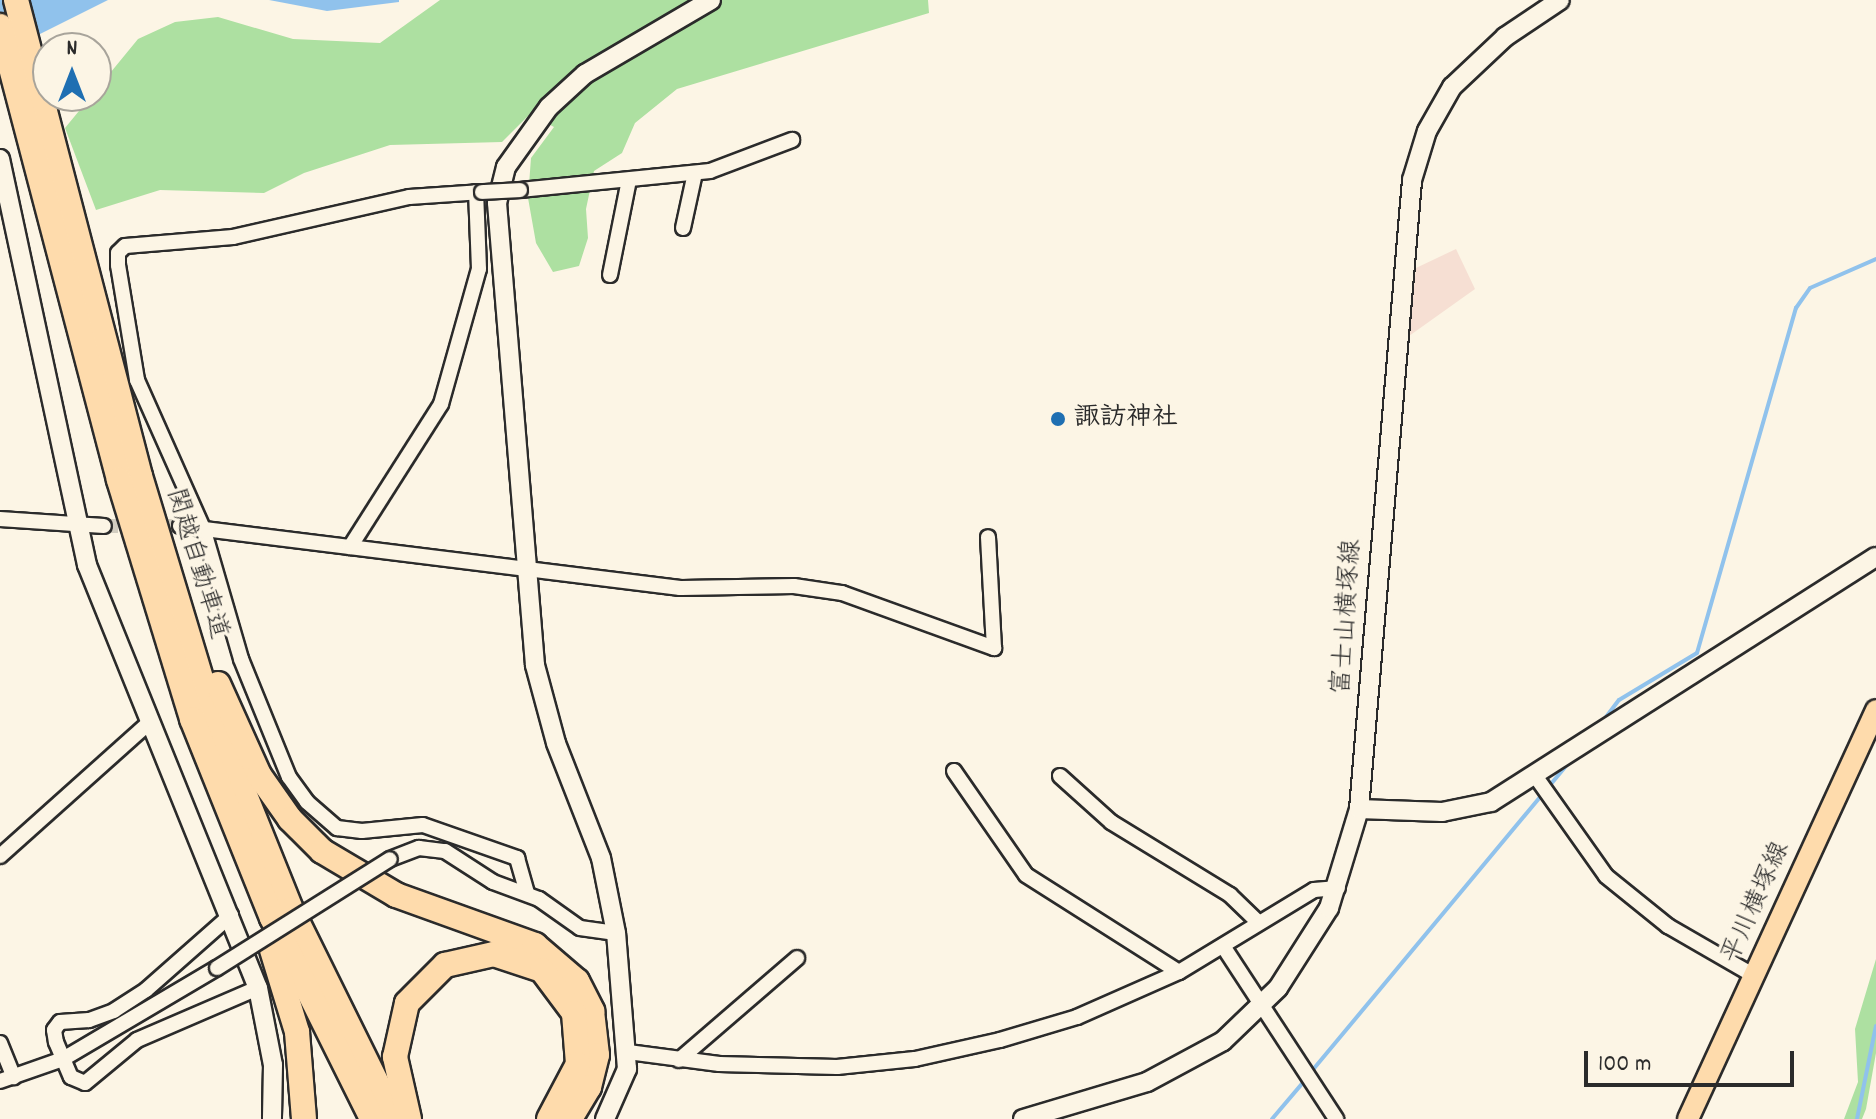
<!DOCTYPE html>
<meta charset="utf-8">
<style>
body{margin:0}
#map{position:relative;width:1876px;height:1119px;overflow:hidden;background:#fcf5e5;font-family:Dekko,"Klee One",sans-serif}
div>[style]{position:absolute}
.built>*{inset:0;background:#f6dfd3}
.green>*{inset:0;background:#ade0a1}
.water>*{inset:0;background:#90c2ec}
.stream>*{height:4px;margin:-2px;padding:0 2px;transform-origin:2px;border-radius:2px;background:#90c2ec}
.street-tunnel>*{height:14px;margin-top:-7px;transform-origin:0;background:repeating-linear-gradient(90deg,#d2cdc0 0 14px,transparent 0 21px)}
.roads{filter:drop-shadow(2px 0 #2b2b2b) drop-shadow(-2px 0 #2b2b2b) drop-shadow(0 2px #2b2b2b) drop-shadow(0 -2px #2b2b2b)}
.street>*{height:14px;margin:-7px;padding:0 7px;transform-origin:7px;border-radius:7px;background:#fcf5e5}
.secondary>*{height:18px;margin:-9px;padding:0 9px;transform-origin:9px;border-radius:9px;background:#fcf5e5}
.primary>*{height:20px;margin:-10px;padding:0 10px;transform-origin:10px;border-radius:10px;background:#fedbac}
.highway>*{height:24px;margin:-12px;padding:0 12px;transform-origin:12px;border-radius:12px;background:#fedbac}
.bridges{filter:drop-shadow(2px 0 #2b2b2b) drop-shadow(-2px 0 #2b2b2b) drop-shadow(0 2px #2b2b2b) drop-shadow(0 -2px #2b2b2b)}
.street-bridge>*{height:14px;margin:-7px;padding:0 7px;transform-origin:7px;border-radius:7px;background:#fcf5e5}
.dots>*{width:22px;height:22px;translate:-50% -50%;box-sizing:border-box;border:4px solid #fcf5e5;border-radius:50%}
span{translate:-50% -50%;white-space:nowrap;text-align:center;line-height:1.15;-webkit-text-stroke:7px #fcf5e5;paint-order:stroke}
.poi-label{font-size:26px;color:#2b2b2b;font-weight:700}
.left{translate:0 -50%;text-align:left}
.street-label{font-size:26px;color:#2b2b2b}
.north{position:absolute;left:32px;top:32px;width:80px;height:80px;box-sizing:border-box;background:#fcf5e5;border:2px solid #a8a49b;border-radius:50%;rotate:0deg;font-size:22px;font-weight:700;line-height:32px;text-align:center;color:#2b2b2b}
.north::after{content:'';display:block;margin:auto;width:28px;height:36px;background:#1f6fb2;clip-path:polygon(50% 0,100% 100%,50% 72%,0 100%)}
.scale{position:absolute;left:1584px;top:1051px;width:210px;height:36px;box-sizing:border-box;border:4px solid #2b2b2b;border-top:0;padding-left:10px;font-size:24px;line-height:28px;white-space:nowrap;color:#2b2b2b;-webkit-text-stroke:6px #fcf5e5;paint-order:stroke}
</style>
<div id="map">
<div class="built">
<div style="clip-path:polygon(1456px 249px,1475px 289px,1409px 336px,1416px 268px)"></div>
</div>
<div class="green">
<div style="clip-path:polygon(440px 0,928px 0,929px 13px,677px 89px,635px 123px,622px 153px,594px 171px,586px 209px,588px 238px,579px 266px,553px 272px,536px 243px,528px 198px,531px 158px,554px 127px,530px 114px,502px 142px,390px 145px,304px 173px,264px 193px,160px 190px,96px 210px,65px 128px,138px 39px,175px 22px,218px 17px,293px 39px,380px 43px)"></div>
<div style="clip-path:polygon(1876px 959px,1876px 1053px,1866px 1109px,1862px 1119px,1844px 1119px,1858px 1082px,1855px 1029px)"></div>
</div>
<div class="water">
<div style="clip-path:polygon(0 0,108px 0,0 54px)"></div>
<div style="clip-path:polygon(269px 0,399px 0,399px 2px,327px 11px)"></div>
</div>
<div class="stream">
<div style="left:1603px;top:721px;width:26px;rotate:-53deg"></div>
<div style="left:1619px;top:700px;width:91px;rotate:-31.1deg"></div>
<div style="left:1697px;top:653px;width:359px;rotate:-74deg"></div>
<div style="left:1796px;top:308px;width:24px;rotate:-55deg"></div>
<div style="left:1810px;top:288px;width:72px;rotate:-23.7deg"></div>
<div style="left:1311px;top:1072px;width:408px;rotate:-50.2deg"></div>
<div style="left:1272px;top:1119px;width:52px;rotate:-49.6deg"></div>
<div style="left:1857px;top:1119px;width:95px;rotate:-78.5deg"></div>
</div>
<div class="street-tunnel">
<div style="left:104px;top:526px;width:76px"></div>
</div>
<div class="roads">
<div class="street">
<div style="left:520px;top:190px;width:191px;rotate:-5.7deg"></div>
<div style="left:710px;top:171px;width:88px;rotate:-20.7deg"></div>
<div style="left:482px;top:192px;width:73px;rotate:176.1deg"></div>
<div style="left:409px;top:197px;width:180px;rotate:167.2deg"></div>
<div style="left:233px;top:237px;width:108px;rotate:175.2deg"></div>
<div style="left:125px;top:246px;width:10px;rotate:135deg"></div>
<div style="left:118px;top:253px;width:12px;rotate:90deg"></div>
<div style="left:118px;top:265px;width:117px;rotate:80.6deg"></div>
<div style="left:137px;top:380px;width:162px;rotate:66deg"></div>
<div style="left:203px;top:528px;width:136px;rotate:73.8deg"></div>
<div style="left:241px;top:659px;width:127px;rotate:67.9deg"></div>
<div style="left:289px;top:777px;width:31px;rotate:54deg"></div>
<div style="left:307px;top:802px;width:40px;rotate:41deg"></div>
<div style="left:337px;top:828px;width:25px;rotate:7deg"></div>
<div style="left:362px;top:831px;width:61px;rotate:-5.6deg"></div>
<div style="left:423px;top:825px;width:100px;rotate:19.3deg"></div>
<div style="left:517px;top:858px;width:37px;rotate:74deg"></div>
<div style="left:683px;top:228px;width:56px;rotate:-77.7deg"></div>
<div style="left:610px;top:275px;width:97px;rotate:-78.7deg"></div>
<div style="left:0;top:519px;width:104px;rotate:3.9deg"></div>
<div style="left:180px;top:526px;width:504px;rotate:7.07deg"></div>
<div style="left:680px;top:588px;width:114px;rotate:-1deg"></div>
<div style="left:794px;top:586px;width:49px;rotate:8.3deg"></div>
<div style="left:842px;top:593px;width:162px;rotate:19.9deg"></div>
<div style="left:994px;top:648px;width:111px;rotate:-93.1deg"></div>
<div style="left:350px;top:547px;width:169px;rotate:-57.5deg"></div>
<div style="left:441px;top:404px;width:140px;rotate:-74.3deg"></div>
<div style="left:479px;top:269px;width:77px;rotate:-92.2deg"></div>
<div style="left:954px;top:771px;width:126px;rotate:55.3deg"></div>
<div style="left:1026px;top:875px;width:181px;rotate:32.4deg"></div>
<div style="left:1060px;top:776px;width:69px;rotate:42deg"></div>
<div style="left:1111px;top:822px;width:140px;rotate:31.5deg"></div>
<div style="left:1230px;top:895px;width:40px;rotate:44deg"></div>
<div style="left:1536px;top:777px;width:121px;rotate:54.7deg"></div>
<div style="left:1606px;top:876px;width:80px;rotate:38.9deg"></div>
<div style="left:1668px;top:926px;width:98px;rotate:30deg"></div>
<div style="left:0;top:856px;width:200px;rotate:-41.8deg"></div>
<div style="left:390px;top:859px;width:31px;rotate:-21deg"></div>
<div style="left:419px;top:848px;width:26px;rotate:7deg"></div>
<div style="left:445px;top:851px;width:57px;rotate:32.9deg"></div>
<div style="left:493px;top:882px;width:49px;rotate:20.3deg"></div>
<div style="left:539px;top:899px;width:50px;rotate:35.3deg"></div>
<div style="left:580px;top:928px;width:36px;rotate:8deg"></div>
<div style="left:231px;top:915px;width:113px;rotate:138.6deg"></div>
<div style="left:146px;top:990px;width:38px;rotate:147deg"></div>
<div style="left:114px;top:1011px;width:27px;rotate:160deg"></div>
<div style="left:89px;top:1020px;width:29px;rotate:176deg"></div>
<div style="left:60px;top:1022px;width:10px;rotate:127deg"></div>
<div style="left:54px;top:1030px;width:12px;rotate:81deg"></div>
<div style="left:56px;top:1042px;width:38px;rotate:67deg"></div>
<div style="left:71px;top:1077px;width:15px;rotate:23deg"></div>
<div style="left:85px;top:1083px;width:67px;rotate:-39.6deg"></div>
<div style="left:137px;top:1040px;width:132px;rotate:-23.3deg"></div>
<div style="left:1223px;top:946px;width:207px;rotate:56.8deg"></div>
<div style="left:0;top:1043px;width:37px;rotate:68deg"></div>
<div style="left:628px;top:1052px;width:92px;rotate:7.5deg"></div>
<div style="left:719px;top:1064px;width:118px;rotate:1.5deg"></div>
<div style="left:837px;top:1067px;width:78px;rotate:-5.9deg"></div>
<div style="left:915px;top:1059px;width:87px;rotate:-12.6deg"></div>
<div style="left:1000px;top:1040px;width:80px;rotate:-16.6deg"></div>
<div style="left:1077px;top:1017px;width:111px;rotate:-23.8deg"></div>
<div style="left:1179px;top:972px;width:158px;rotate:-31.3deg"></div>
<div style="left:1314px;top:890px;width:24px;rotate:-5deg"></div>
<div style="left:679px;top:1060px;width:156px;rotate:-40.8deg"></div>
<div style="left:0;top:1081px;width:67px;rotate:-19.2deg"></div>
<div style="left:63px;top:1059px;width:179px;rotate:-30.6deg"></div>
</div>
<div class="secondary">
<div style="left:0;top:159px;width:415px;rotate:77.9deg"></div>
<div style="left:87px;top:565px;width:456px;rotate:68deg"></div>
<div style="left:258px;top:988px;width:78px;rotate:79deg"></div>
<div style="left:273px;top:1065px;width:54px;rotate:91.1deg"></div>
<div style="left:1359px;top:809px;width:83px;rotate:2.1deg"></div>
<div style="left:1442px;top:812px;width:50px;rotate:-11.5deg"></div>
<div style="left:1491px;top:802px;width:456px;rotate:-32.5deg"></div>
<div style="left:605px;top:1119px;width:55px;rotate:-66.3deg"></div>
<div style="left:627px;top:1069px;width:136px;rotate:-94.6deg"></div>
<div style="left:616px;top:933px;width:76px;rotate:-101.3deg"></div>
<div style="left:601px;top:858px;width:123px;rotate:-111.4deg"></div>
<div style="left:556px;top:743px;width:81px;rotate:-105.1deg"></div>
<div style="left:535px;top:665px;width:464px;rotate:-94.7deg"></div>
<div style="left:497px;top:203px;width:37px;rotate:-76deg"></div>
<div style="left:506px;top:167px;width:74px;rotate:-54.4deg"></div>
<div style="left:549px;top:107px;width:49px;rotate:-42.5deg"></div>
<div style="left:585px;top:74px;width:146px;rotate:-30.4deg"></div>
<div style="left:1023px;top:1119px;width:129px;rotate:-16.6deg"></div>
<div style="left:1147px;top:1082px;width:86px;rotate:-28.3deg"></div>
<div style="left:1223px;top:1041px;width:76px;rotate:-43.9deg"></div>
<div style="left:1278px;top:988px;width:95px;rotate:-57.5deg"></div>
<div style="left:1329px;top:908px;width:103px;rotate:-73.1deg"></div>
<div style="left:1359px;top:809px;width:631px;rotate:-85.18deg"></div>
<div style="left:1412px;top:180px;width:51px;rotate:-73deg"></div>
<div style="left:1427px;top:131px;width:51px;rotate:-60.4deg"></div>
<div style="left:1452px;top:87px;width:73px;rotate:-43.3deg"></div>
<div style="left:1505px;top:37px;width:66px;rotate:-33.9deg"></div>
</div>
<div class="primary">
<div style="left:1688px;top:1119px;width:450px;rotate:-65.3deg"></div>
</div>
<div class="highway">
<div style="left:16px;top:0;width:492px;rotate:75.4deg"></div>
<div style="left:140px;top:476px;width:242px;rotate:73.2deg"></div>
<div style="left:210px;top:708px;width:217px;rotate:68.1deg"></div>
<div style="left:291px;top:909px;width:234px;rotate:63.7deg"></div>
<div style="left:0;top:26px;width:469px;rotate:75.3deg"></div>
<div style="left:119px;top:480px;width:250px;rotate:73deg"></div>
<div style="left:192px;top:719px;width:214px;rotate:68.1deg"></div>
<div style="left:272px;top:918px;width:225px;rotate:63.5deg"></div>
<div style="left:218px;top:684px;width:100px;rotate:65.7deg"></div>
<div style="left:259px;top:775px;width:54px;rotate:54.8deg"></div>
<div style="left:290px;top:819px;width:45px;rotate:45deg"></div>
<div style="left:322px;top:851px;width:86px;rotate:30.7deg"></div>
<div style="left:396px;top:895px;width:148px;rotate:19.8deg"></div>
<div style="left:535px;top:945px;width:55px;rotate:40.6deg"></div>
<div style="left:577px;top:981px;width:34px;rotate:63deg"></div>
<div style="left:592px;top:1011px;width:44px;rotate:83.5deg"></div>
<div style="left:597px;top:1055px;width:33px;rotate:104deg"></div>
<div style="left:589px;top:1087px;width:37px;rotate:121deg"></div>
<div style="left:272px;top:950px;width:86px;rotate:73deg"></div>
<div style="left:297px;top:1032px;width:87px;rotate:85.4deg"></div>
<div style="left:409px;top:1119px;width:64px;rotate:-102.7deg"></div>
<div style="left:395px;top:1057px;width:55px;rotate:-77.5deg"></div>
<div style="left:407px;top:1003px;width:54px;rotate:-45deg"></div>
<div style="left:445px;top:965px;width:50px;rotate:-12.7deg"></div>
<div style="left:494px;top:954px;width:51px;rotate:18.4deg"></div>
<div style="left:542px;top:970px;width:54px;rotate:53.3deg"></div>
<div style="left:574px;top:1013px;width:51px;rotate:85.5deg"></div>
<div style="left:578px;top:1064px;width:62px;rotate:117.8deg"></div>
</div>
</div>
<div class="bridges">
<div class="street-bridge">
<div style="left:482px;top:192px;width:38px;rotate:-3deg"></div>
<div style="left:217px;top:968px;width:204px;rotate:-32.2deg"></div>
</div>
</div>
<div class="dots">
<div style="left:1058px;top:419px;background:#1f6fb2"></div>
</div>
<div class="poi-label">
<span class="left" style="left:1074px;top:419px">諏訪神社</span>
</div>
<div class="street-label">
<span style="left:196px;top:564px;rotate:73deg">関越自動車道</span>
<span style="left:1348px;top:617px;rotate:-86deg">富士山横塚線</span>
<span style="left:1757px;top:903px;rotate:-66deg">平川横塚線</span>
</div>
<div class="north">N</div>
<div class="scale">100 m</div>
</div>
